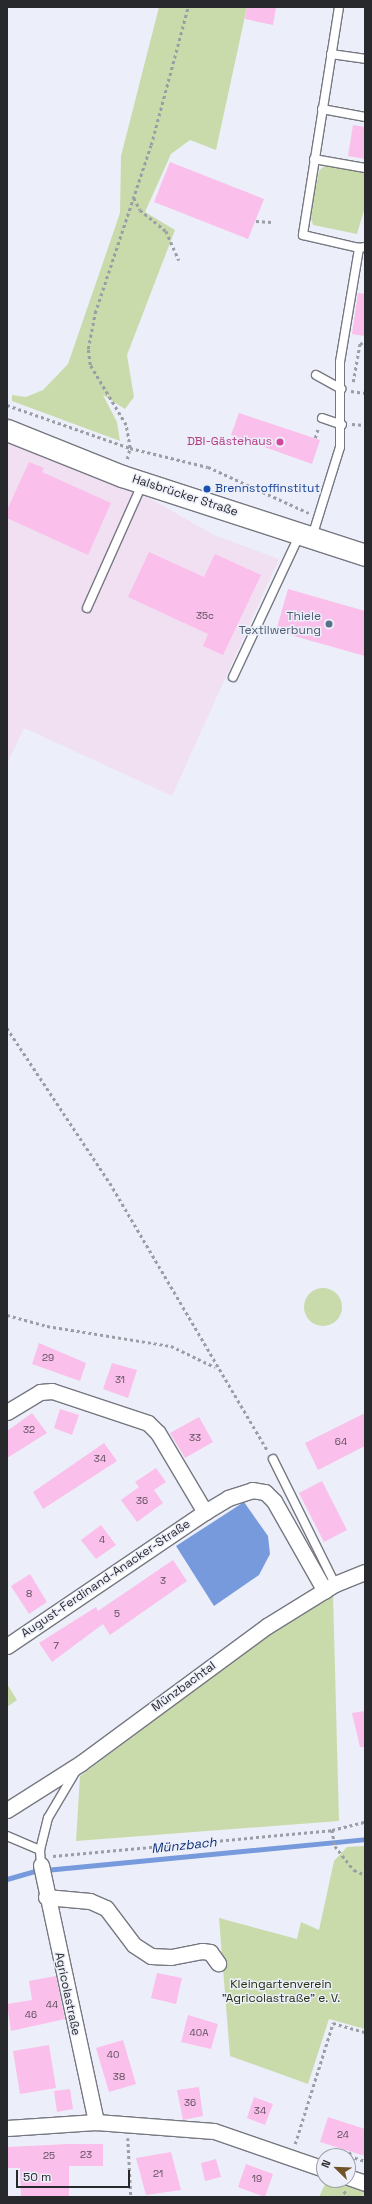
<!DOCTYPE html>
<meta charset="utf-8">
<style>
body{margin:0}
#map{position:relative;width:372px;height:2204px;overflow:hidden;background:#eceff9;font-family:"Space Grotesk",sans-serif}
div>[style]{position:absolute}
.industrial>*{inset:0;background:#f0e0f2}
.green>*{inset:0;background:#c9dbab}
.round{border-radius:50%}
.water>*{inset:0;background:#779add}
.stream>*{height:4.5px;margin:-2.25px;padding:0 2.25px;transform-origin:2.25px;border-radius:2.25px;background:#779add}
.building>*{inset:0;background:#fabfea}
.path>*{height:2.5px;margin-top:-1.25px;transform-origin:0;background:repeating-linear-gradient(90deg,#9b9ea5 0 3px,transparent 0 6px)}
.roads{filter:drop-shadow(1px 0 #767881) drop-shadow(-1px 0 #767881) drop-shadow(0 1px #767881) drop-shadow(0 -1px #767881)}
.service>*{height:8px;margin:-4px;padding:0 4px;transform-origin:4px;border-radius:4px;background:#fff}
.minor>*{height:15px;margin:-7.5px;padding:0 7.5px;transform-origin:7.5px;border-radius:7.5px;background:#fff}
.secondary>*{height:21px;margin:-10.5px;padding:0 10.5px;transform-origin:10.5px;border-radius:10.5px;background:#fff}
.dots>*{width:11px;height:11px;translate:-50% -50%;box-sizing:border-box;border:2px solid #eceff9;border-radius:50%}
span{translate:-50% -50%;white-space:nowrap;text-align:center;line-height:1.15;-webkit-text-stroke:3px #eceff9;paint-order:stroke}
.number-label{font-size:10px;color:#5c4e5c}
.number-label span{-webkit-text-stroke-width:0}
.hotel-label{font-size:12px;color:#b23c85}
.right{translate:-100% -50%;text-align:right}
.transit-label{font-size:12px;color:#164399}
.left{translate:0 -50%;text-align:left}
.street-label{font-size:12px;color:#28292c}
.service-label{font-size:12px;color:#4e5e75}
.park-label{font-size:12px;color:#252f0e}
.water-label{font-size:13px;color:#092c79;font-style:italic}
.frame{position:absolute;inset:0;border:8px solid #28292c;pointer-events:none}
.north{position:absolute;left:316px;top:2148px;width:40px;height:40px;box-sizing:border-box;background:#eceff9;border:1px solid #9ea0a7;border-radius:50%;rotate:293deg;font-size:11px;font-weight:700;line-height:16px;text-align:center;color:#28292c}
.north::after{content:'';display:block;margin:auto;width:14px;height:18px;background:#725328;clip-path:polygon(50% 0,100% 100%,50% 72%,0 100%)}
.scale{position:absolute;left:16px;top:2170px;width:114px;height:18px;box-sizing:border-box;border:2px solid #28292c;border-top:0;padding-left:5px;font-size:12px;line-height:14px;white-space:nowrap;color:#28292c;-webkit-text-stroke:3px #eceff9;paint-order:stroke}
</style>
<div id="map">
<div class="industrial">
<div style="clip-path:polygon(7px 443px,151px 499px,214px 535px,279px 559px,172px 796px,24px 728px,7px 764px)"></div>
</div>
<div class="green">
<div style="clip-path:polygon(159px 7px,247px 7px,216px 150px,190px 140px,171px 154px,145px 212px,175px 230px,127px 355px,134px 397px,125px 409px,103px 395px,117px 422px,120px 441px,12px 401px,12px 395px,26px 397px,43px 390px,68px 364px,120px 213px,121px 156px)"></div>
<div style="clip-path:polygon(324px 166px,365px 172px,365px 207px,357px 234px,313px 225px,310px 215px,319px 171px)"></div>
<div class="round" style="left:304px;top:1288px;width:38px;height:38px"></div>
<div style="clip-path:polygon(333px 1594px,339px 1821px,76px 1841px,80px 1776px,282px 1625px)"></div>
<div style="clip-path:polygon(7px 1684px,17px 1700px,7px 1707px)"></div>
<div style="clip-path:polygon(365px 1846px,365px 2029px,329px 2019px,308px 2084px,230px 2056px,219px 1918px,297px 1939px,301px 1922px,319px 1930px,334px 1861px,347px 1847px)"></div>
<div style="clip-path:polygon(327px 2180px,365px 2190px,363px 2197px,319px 2197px)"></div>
</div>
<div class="water">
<div style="clip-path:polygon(244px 1502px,268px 1536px,270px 1554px,259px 1575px,214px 1606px,176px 1546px)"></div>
</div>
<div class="stream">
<div style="left:7px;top:1879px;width:29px;rotate:-16deg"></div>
<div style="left:35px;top:1871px;width:332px;rotate:-5.5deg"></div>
</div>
<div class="building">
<div style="clip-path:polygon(247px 7px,276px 7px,273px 25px,245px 19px)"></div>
<div style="clip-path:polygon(353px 125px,365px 127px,365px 159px,348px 156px)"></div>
<div style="clip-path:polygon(170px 162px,264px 199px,248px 239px,154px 202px)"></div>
<div style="clip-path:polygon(358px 293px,365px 294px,365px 336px,352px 334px)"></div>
<div style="clip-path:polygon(239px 413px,320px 440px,312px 464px,231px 435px)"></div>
<div style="clip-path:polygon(29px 462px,44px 468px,42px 472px,111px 503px,88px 555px,7px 518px,7px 510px)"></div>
<div style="clip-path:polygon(149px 552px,204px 577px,215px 554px,261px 575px,223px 655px,203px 646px,208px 634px,128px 597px)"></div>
<div style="clip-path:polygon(288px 589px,365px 611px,365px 656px,276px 631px)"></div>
<div style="clip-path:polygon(39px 1343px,86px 1363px,80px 1381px,32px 1364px)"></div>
<div style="clip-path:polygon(112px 1363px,137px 1370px,128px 1398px,103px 1389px)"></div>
<div style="clip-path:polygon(60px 1409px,79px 1415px,72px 1435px,54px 1428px)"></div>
<div style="clip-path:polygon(32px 1413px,47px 1433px,7px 1458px,7px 1431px)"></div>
<div style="clip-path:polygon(365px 1413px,365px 1446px,318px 1470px,305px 1443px)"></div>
<div style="clip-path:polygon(199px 1417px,213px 1442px,185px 1458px,170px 1433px)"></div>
<div style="clip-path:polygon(104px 1443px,117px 1461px,43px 1509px,33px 1492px)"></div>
<div style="clip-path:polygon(156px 1468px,166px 1482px,154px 1490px,163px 1503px,137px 1522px,121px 1500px,139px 1487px,135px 1482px)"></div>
<div style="clip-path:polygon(322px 1481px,347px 1530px,324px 1542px,299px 1493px)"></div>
<div style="clip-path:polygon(101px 1525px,116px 1545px,96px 1559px,81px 1540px)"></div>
<div style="clip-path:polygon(173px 1560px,187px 1581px,110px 1635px,103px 1624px,52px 1662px,39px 1643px,96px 1607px,98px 1611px)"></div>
<div style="clip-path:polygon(30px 1574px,47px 1602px,29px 1614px,11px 1586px)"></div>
<div style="clip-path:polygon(365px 1711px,365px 1747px,360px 1747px,352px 1713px)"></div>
<div style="clip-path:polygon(157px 1973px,182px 1978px,176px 2004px,151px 1998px)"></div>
<div style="clip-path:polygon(56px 1976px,65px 2019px,11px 2031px,7px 2004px,32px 2000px,29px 1981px)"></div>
<div style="clip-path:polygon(188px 2015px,218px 2024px,211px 2049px,181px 2042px)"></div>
<div style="clip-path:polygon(123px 2040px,136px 2084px,109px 2092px,96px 2048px)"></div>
<div style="clip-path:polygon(49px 2045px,56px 2088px,20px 2094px,13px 2051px)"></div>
<div style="clip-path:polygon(199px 2087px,203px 2116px,183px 2120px,177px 2090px)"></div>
<div style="clip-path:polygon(70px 2089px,73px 2109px,57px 2112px,54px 2091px)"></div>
<div style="clip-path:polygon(254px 2097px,273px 2104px,265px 2125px,247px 2118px)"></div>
<div style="clip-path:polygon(328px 2117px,365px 2129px,365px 2156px,320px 2142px)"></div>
<div style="clip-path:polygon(69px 2144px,103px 2144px,103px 2166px,69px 2166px,69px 2197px,21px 2197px,20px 2168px,7px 2168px,7px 2147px)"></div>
<div style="clip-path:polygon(171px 2152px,181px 2190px,146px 2195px,136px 2158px)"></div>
<div style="clip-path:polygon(216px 2159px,221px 2177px,205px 2181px,201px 2163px)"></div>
<div style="clip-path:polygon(246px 2164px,273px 2174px,265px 2197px,238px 2187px)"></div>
</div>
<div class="path">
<div style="left:134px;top:198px;width:13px;rotate:63deg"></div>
<div style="left:140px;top:210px;width:33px;rotate:39deg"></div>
<div style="left:166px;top:231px;width:32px;rotate:66deg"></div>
<div style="left:256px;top:221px;width:15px;rotate:4deg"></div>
<div style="left:353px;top:382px;width:39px;rotate:-80deg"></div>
<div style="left:360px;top:344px;width:4px;rotate:-27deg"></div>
<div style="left:351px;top:391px;width:14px;rotate:8deg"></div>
<div style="left:7px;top:405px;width:130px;rotate:19.3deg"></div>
<div style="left:130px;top:448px;width:80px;rotate:13.7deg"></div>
<div style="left:208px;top:467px;width:111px;rotate:24.5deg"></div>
<div style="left:352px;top:424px;width:13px;rotate:4deg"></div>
<div style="left:315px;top:438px;width:9px;rotate:-72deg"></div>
<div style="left:127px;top:459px;width:11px;rotate:-75deg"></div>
<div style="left:130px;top:448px;width:23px;rotate:-100deg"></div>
<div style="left:126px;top:425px;width:70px;rotate:-121deg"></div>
<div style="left:90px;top:365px;width:16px;rotate:-97deg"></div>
<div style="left:88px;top:349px;width:37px;rotate:-79deg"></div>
<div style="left:95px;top:313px;width:177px;rotate:-71.6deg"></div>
<div style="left:151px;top:145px;width:143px;rotate:-75deg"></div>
<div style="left:7px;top:1028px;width:186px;rotate:56.4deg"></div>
<div style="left:110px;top:1183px;width:310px;rotate:59.5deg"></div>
<div style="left:7px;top:1315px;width:41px;rotate:15.4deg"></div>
<div style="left:47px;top:1326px;width:126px;rotate:9.2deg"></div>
<div style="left:171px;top:1346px;width:49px;rotate:25.5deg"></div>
<div style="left:332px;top:1830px;width:16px;rotate:79deg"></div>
<div style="left:335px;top:1846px;width:31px;rotate:52deg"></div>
<div style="left:354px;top:1870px;width:12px;rotate:24deg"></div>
<div style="left:53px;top:1856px;width:280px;rotate:-5.3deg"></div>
<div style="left:332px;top:1830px;width:34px;rotate:-14deg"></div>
<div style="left:128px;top:2138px;width:59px;rotate:87.1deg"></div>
<div style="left:295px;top:2144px;width:127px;rotate:-72.6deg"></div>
<div style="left:333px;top:2023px;width:33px;rotate:16deg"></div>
<div style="left:351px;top:2152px;width:4px;rotate:117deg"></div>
<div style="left:349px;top:2156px;width:17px;rotate:17deg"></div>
<div style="left:344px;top:2191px;width:7px;rotate:56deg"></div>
</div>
<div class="roads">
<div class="service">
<div style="left:339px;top:7px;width:231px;rotate:99deg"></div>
<div style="left:303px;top:235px;width:57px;rotate:13.1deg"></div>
<div style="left:331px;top:54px;width:34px;rotate:8deg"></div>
<div style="left:322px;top:109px;width:44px;rotate:10.5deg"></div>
<div style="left:314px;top:159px;width:52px;rotate:10deg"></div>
<div style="left:316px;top:375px;width:29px;rotate:29deg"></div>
<div style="left:322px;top:418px;width:21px;rotate:19deg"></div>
<div style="left:312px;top:537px;width:94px;rotate:-72.7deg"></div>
<div style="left:340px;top:447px;width:85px;rotate:-90deg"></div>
<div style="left:340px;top:362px;width:116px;rotate:-80.5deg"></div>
<div style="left:359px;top:248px;width:6px;rotate:-9deg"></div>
<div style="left:87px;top:608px;width:138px;rotate:-66deg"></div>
<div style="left:233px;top:677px;width:158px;rotate:-64.9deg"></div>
<div style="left:273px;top:1459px;width:140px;rotate:63.6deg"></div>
<div style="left:7px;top:1836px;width:36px;rotate:23deg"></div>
<div style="left:41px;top:1865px;width:15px;rotate:-94deg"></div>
<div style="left:40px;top:1850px;width:33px;rotate:-76deg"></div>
<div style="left:48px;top:1818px;width:57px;rotate:-59.4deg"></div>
</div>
<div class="minor">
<div style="left:7px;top:1412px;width:39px;rotate:-31deg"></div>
<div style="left:40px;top:1392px;width:12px;rotate:-5deg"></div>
<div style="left:52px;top:1391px;width:101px;rotate:18.4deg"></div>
<div style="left:148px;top:1423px;width:14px;rotate:45deg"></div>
<div style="left:158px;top:1433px;width:92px;rotate:59.3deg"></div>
<div style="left:7px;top:1646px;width:239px;rotate:-34.1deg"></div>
<div style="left:205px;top:1512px;width:27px;rotate:-31deg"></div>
<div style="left:228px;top:1498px;width:25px;rotate:-18deg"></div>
<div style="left:252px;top:1490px;width:13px;rotate:9deg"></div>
<div style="left:265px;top:1492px;width:13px;rotate:45deg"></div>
<div style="left:274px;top:1501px;width:103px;rotate:60.5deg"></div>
<div style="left:7px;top:1810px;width:88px;rotate:-32.4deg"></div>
<div style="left:81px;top:1763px;width:231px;rotate:-36.4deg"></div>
<div style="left:267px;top:1626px;width:80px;rotate:-31.7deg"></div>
<div style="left:335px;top:1584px;width:32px;rotate:-22deg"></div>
<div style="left:41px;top:1865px;width:263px;rotate:77.9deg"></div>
<div style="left:46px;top:1897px;width:44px;rotate:5.2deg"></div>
<div style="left:90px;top:1901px;width:17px;rotate:24deg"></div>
<div style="left:106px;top:1908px;width:46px;rotate:52.9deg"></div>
<div style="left:134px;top:1945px;width:20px;rotate:33deg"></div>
<div style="left:151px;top:1956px;width:20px;rotate:3deg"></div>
<div style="left:171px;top:1957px;width:32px;rotate:-11deg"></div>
<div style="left:202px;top:1951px;width:8px;rotate:7deg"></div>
<div style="left:210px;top:1952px;width:14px;rotate:54deg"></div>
<div style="left:7px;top:2128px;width:89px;rotate:-3.9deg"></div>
<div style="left:96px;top:2122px;width:118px;rotate:4.4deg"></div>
<div style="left:214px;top:2131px;width:116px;rotate:19.1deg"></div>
<div style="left:348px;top:2177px;width:18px;rotate:19deg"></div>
</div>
<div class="secondary">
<div style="left:7px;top:430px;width:124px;rotate:21.8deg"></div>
<div style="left:122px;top:476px;width:256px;rotate:18deg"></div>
</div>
</div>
<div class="dots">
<div style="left:280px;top:442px;background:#d1479c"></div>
<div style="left:207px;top:489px;background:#1a4fb4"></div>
<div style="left:329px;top:624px;background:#5c6f8a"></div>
</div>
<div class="number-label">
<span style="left:205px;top:616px">35c</span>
<span style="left:48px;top:1358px">29</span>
<span style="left:120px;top:1380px">31</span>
<span style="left:29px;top:1430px">32</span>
<span style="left:195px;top:1438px">33</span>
<span style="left:341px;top:1442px">64</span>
<span style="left:100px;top:1459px">34</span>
<span style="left:142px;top:1501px">36</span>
<span style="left:102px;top:1540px">4</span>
<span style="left:163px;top:1581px">3</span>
<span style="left:29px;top:1594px">8</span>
<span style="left:117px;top:1614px">5</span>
<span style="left:56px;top:1646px">7</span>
<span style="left:52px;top:2005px">44</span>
<span style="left:31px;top:2015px">46</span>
<span style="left:199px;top:2033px">40A</span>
<span style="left:113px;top:2055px">40</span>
<span style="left:119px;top:2077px">38</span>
<span style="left:190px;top:2103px">36</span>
<span style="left:260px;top:2111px">34</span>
<span style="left:343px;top:2135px">24</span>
<span style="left:86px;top:2155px">23</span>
<span style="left:49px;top:2156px">25</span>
<span style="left:158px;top:2174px">21</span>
<span style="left:257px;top:2179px">19</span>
</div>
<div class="hotel-label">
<span class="right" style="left:272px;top:442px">DBI-Gästehaus</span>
</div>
<div class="transit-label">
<span class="left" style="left:215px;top:489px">Brennstoffinstitut</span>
</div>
<div class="street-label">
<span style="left:185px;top:496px;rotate:18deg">Halsbrücker Straße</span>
<span style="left:106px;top:1579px;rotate:-34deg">August-Ferdinand-Anacker-Straße</span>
<span style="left:184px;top:1687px;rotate:-36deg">Münzbachtal</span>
<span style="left:67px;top:1994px;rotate:78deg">Agricolastraße</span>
</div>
<div class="service-label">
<span class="right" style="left:321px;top:624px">Thiele<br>Textilwerbung</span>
</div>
<div class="park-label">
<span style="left:281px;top:1992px">Kleingartenverein<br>"Agricolastraße" e. V.</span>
</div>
<div class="water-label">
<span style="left:184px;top:1846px;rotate:-6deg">Münzbach</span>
</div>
<div class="frame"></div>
<div class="north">N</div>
<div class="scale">50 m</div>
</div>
